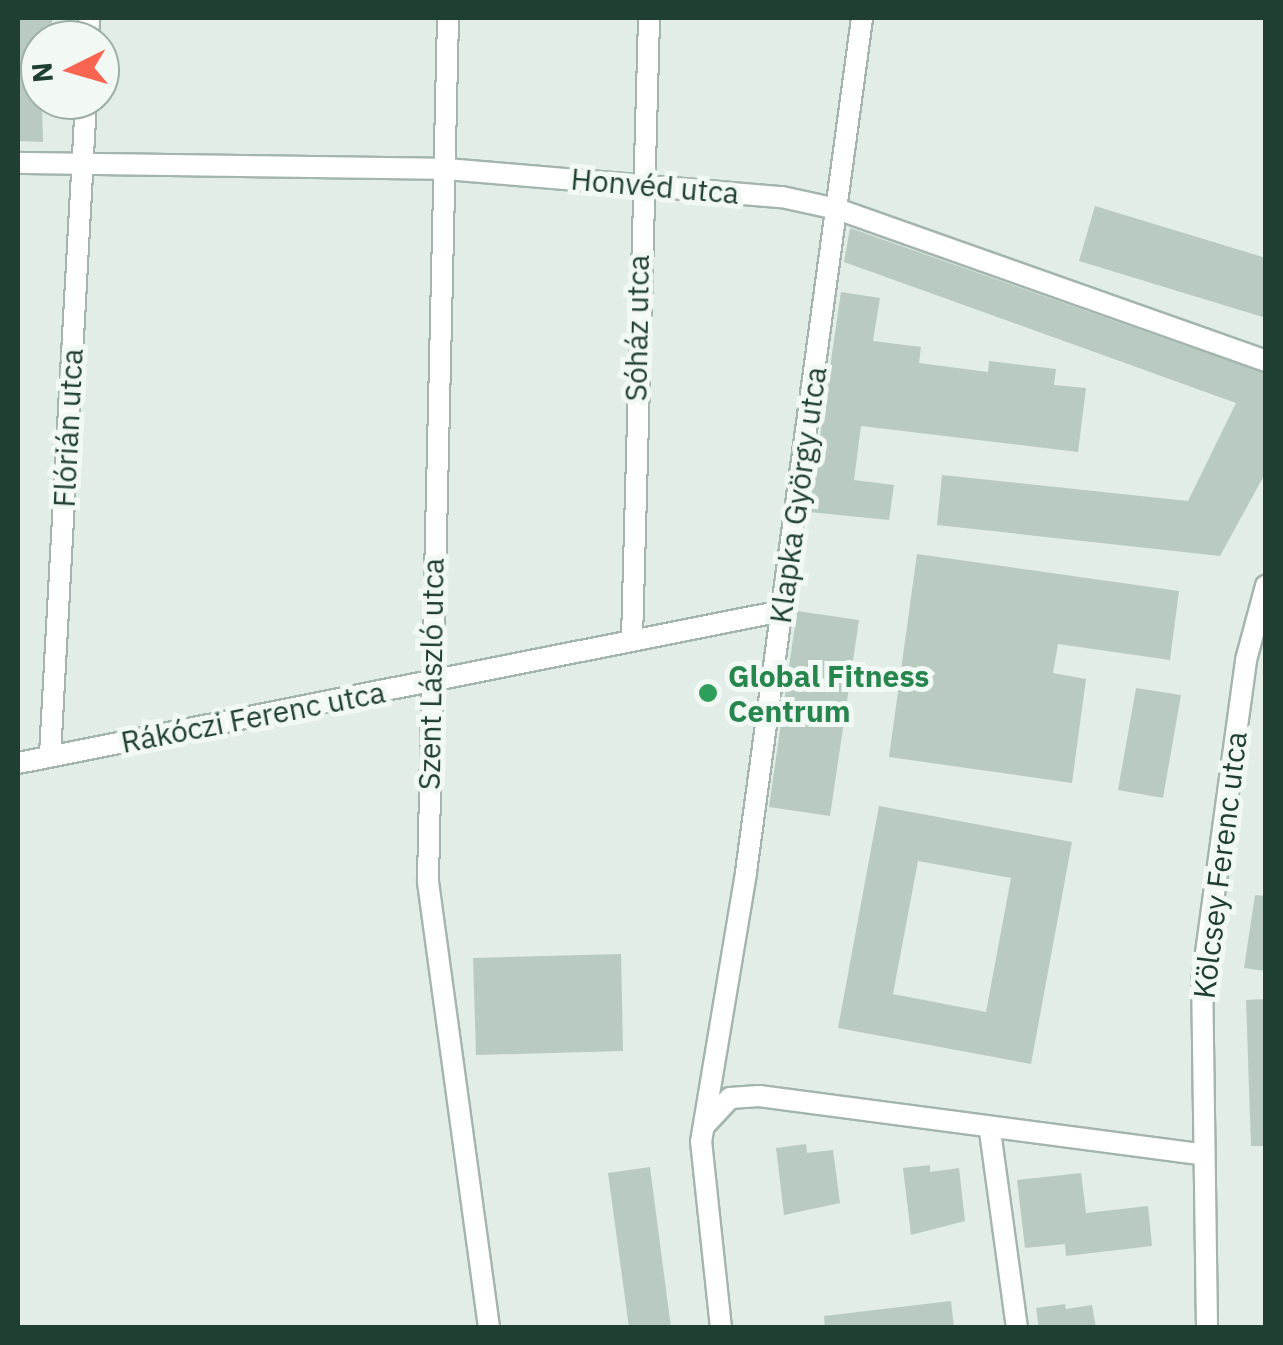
<!DOCTYPE html>
<meta charset="utf-8">
<style>
body{margin:0}
#map{position:relative;width:1283px;height:1345px;overflow:hidden;background:#e1ede6;font-family:"IBM Plex Sans",sans-serif}
div>[style]{position:absolute}
.building>*{inset:0;background:#b9cbc1}
.roads{filter:drop-shadow(2px 0 #a3b5ad) drop-shadow(-2px 0 #a3b5ad) drop-shadow(0 2px #a3b5ad) drop-shadow(0 -2px #a3b5ad)}
.minor>*{height:20px;margin:-10px;padding:0 10px;transform-origin:10px;border-radius:10px;background:#fff}
.dots>*{width:28px;height:28px;translate:-50% -50%;box-sizing:border-box;border:5px solid #f2f9f4;border-radius:50%}
span{translate:-50% -50%;white-space:nowrap;text-align:center;line-height:1.15;-webkit-text-stroke:10px #f2f9f4;paint-order:stroke}
.street-label{font-size:30px;color:#203f33}
.leisure-label{font-size:30px;color:#27864d;font-weight:700}
.left{translate:0 -50%;text-align:left}
.frame{position:absolute;inset:0;border:20px solid #203f33;pointer-events:none}
.north{position:absolute;left:20px;top:20px;width:100px;height:100px;box-sizing:border-box;background:#f2f9f4;border:2px solid #9eafa7;border-radius:50%;rotate:265deg;font-size:28px;font-weight:700;line-height:40px;text-align:center;color:#203f33}
.north::after{content:'';display:block;margin:auto;width:35px;height:45px;background:#fa6551;clip-path:polygon(50% 0,100% 100%,50% 72%,0 100%)}
</style>
<div id="map">
<div class="building">
<div style="clip-path:polygon(18px 18px,52px 18px,52px 36px,40px 36px,43px 142px,18px 141px)"></div>
<div style="clip-path:polygon(1095px 206px,1266px 258px,1266px 318px,1079px 261px)"></div>
<div style="clip-path:polygon(850px 228px,1266px 374px,1266px 472px,1220px 556px,937px 525px,942px 475px,1188px 501px,1236px 403px,844px 262px)"></div>
<div style="clip-path:polygon(841px 292px,880px 298px,873px 341px,921px 347px,919px 363px,988px 372px,989px 361px,1056px 369px,1054px 385px,1086px 388px,1078px 452px,861px 426px,854px 480px,894px 485px,889px 520px,809px 512px)"></div>
<div style="clip-path:polygon(917px 554px,1179px 591px,1170px 660px,1058px 644px,1053px 673px,1086px 679px,1072px 783px,889px 757px)"></div>
<div style="clip-path:polygon(797px 611px,859px 620px,830px 816px,769px 807px)"></div>
<div style="clip-path:polygon(1136px 688px,1181px 695px,1163px 798px,1118px 790px)"></div>
<div style="clip-path:polygon(evenodd,879px 806px,1072px 842px,1031px 1064px,838px 1028px,879px 806px,918px 861px,1011px 878px,986px 1012px,893px 994px,918px 861px)"></div>
<div style="clip-path:polygon(1255px 895px,1266px 896px,1266px 971px,1244px 968px)"></div>
<div style="clip-path:polygon(621px 954px,623px 1051px,476px 1055px,473px 958px)"></div>
<div style="clip-path:polygon(1266px 999px,1266px 1146px,1251px 1146px,1246px 1000px)"></div>
<div style="clip-path:polygon(806px 1144px,807px 1153px,833px 1150px,840px 1203px,784px 1215px,776px 1148px)"></div>
<div style="clip-path:polygon(930px 1165px,930px 1172px,959px 1168px,965px 1221px,911px 1235px,903px 1168px)"></div>
<div style="clip-path:polygon(650px 1167px,671px 1328px,629px 1328px,608px 1173px)"></div>
<div style="clip-path:polygon(1081px 1173px,1086px 1213px,1148px 1206px,1152px 1246px,1066px 1256px,1065px 1244px,1025px 1248px,1017px 1180px)"></div>
<div style="clip-path:polygon(951px 1301px,954px 1328px,825px 1328px,824px 1316px)"></div>
<div style="clip-path:polygon(1065px 1304px,1066px 1309px,1092px 1305px,1096px 1328px,1039px 1328px,1036px 1308px)"></div>
</div>
<div class="roads">
<div class="minor">
<div style="left:448px;top:18px;width:864px;rotate:91.33deg"></div>
<div style="left:428px;top:882px;width:450px;rotate:82.2deg"></div>
<div style="left:88px;top:40px;width:22px;rotate:-87deg"></div>
<div style="left:18px;top:163px;width:428px;rotate:0.8deg"></div>
<div style="left:446px;top:169px;width:337px;rotate:4.8deg"></div>
<div style="left:782px;top:197px;width:56px;rotate:12.3deg"></div>
<div style="left:837px;top:209px;width:455px;rotate:19.5deg"></div>
<div style="left:632px;top:639px;width:621px;rotate:-88.43deg"></div>
<div style="left:50px;top:755px;width:656px;rotate:-86.85deg"></div>
<div style="left:18px;top:763px;width:779px;rotate:-11.25deg"></div>
<div style="left:705px;top:1125px;width:37px;rotate:-47deg"></div>
<div style="left:730px;top:1098px;width:29px;rotate:-4deg"></div>
<div style="left:759px;top:1096px;width:446px;rotate:7.5deg"></div>
<div style="left:990px;top:1131px;width:199px;rotate:82.2deg"></div>
<div style="left:721px;top:1328px;width:187px;rotate:-96.1deg"></div>
<div style="left:701px;top:1142px;width:274px;rotate:-80.5deg"></div>
<div style="left:746px;top:872px;width:862px;rotate:-82.26deg"></div>
<div style="left:1207px;top:1328px;width:346px;rotate:-90.8deg"></div>
<div style="left:1202px;top:982px;width:325px;rotate:-82.2deg"></div>
<div style="left:1246px;top:660px;width:77px;rotate:-74.9deg"></div>
</div>
</div>
<div class="dots">
<div style="left:708px;top:693px;background:#2e9e5b"></div>
</div>
<div class="street-label">
<span style="left:655px;top:186px;rotate:5deg">Honvéd utca</span>
<span style="left:637px;top:328px;rotate:-89deg">Sóház utca</span>
<span style="left:68px;top:428px;rotate:-87deg">Flórián utca</span>
<span style="left:798px;top:495px;rotate:-82deg">Klapka György utca</span>
<span style="left:431px;top:674px;rotate:-89deg">Szent László utca</span>
<span style="left:253px;top:717px;rotate:-11deg">Rákóczi Ferenc utca</span>
<span style="left:1220px;top:865px;rotate:-83deg">Kölcsey Ferenc utca</span>
</div>
<div class="leisure-label">
<span class="left" style="left:728px;top:693px">Global Fitness<br>Centrum</span>
</div>
<div class="frame"></div>
<div class="north">N</div>
</div>
